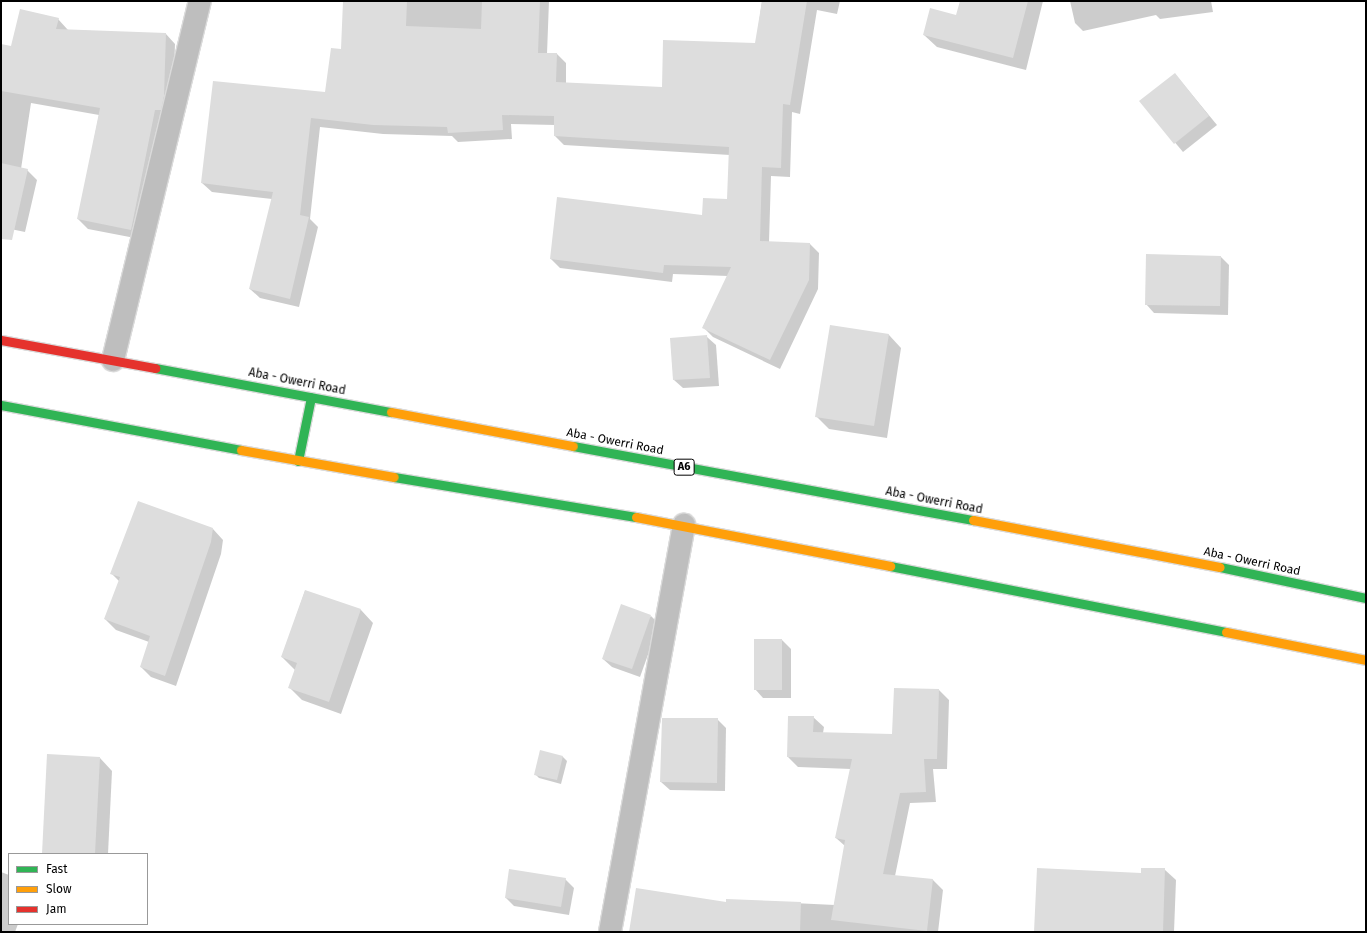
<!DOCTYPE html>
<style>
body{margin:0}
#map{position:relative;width:1367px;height:933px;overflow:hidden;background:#fff;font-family:"Fira Sans",sans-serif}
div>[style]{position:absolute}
.shadow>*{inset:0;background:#0003}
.building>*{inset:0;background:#ddd}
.roads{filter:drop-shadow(1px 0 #dbdbdb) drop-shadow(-1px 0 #dbdbdb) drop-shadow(0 1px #dbdbdb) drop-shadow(0 -1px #dbdbdb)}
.street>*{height:22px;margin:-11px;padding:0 11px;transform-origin:11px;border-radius:11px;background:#bebebe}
.fast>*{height:9px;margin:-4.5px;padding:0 4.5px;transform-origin:4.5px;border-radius:4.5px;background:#30b455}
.slow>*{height:9px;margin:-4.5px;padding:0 4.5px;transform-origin:4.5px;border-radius:4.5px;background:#ff9f0a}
.jam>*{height:9px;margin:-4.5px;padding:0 4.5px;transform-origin:4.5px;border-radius:4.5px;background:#e5322d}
span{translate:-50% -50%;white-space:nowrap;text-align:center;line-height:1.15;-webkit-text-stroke:4px #fff;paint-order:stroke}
.shield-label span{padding:1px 3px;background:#fff;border:1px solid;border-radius:3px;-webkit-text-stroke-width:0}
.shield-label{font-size:11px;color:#000;font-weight:700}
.street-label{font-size:12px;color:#000}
.frame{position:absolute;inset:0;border:2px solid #000;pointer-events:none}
.legend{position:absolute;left:8px;top:853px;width:140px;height:72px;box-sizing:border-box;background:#fff;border:1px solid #999;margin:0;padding:5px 7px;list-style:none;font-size:12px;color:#000}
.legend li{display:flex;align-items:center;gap:8px;height:20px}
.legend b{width:20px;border:1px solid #999}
</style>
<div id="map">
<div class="shadow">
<div style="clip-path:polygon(344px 1px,549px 1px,547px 54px,557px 54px,566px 63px,566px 84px,663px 88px,756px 44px,762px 1px,840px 1px,837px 14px,817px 10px,800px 114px,792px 112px,790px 177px,771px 176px,769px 242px,810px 244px,819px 253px,818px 289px,780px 369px,713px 337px,703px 327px,728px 276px,673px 274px,672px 282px,560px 268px,551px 259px,703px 216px,728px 200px,730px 155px,564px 145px,555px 136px,555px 125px,511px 124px,512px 139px,458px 142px,452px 136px,383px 134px,320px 127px,310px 219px,318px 227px,299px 307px,260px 298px,250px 289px,272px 199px,212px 192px,202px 183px,326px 94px,342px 50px)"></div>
<div style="clip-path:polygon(961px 1px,1043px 1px,1026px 70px,937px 47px,924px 35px,957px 16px)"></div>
<div style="clip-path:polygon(1070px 1px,1211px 1px,1213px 12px,1160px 19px,1156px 15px,1083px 31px,1075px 23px)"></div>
<div style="clip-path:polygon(58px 19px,68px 30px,166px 34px,175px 44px,173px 106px,140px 239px,88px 229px,78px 219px,99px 115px,31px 103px,21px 169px,27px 170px,37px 180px,25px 232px,1px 227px,1px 45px,11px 47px)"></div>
<div style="clip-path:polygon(1175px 74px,1217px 125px,1183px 152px,1140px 101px)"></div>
<div style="clip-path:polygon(1221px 257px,1229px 265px,1228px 315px,1154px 313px,1146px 304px)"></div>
<div style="clip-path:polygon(831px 326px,889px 335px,901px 348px,887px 438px,829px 429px,816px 416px)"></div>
<div style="clip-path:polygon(707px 337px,716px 345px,719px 386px,683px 388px,674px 380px)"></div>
<div style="clip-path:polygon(213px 529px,223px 540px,221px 554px,176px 686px,151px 677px,141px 667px,149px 642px,116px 630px,105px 619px,120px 582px,111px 573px)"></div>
<div style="clip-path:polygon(305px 591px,361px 610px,373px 623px,341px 714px,302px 700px,290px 688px,295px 670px,282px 657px)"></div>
<div style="clip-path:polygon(651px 616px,659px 624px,640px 677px,612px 667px,603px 659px)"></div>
<div style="clip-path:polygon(755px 640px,782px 640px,791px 649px,791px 698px,763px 698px,755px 689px)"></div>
<div style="clip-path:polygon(939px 690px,949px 700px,947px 769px,933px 769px,936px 802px,910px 803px,895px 876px,933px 880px,943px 890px,938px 932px,630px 932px,727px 903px,727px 900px,835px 905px,845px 846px,836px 838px,851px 769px,798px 767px,788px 757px,813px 717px,824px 727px,823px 733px,893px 735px)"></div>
<div style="clip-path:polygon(717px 719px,726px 728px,725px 791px,670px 790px,661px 782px)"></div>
<div style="clip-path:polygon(541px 752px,563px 757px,567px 761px,561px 784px,539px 778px,535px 774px)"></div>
<div style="clip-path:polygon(100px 758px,112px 771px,108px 854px,43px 854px)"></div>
<div style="clip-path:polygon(1164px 869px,1176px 880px,1174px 932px,1035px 932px)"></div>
<div style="clip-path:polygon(1px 872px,9px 875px,9px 924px,18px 924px,15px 932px,1px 932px)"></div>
<div style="clip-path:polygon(565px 879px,574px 888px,569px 915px,514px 906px,506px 898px)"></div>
</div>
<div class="building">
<div style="clip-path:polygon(343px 1px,407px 1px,406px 26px,481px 29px,482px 1px,540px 1px,538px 53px,557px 53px,556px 82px,662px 87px,663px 40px,755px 43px,762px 1px,807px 1px,790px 105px,783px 104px,781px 168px,762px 167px,760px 241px,810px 243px,809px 280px,770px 360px,702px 328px,731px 267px,664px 265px,663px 273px,550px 259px,557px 197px,702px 215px,703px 198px,727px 199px,729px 147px,554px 136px,554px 116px,502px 115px,503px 130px,448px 133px,447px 127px,373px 125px,311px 118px,300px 215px,309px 217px,290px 299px,249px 289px,273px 192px,201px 183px,213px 81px,325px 92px,331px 48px,341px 49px)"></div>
<div style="clip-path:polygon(960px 1px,1028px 1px,1013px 58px,923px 35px,930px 8px,956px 15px)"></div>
<div style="clip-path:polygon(20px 9px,59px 18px,56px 29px,166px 33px,164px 96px,161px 110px,155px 110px,131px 230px,77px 219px,100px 108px,1px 91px,1px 44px,11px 46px)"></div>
<div style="clip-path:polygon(1175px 73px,1209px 116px,1174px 144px,1139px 101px)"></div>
<div style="clip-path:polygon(1px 163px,28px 169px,12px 240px,1px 239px)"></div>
<div style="clip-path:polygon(1146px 254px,1221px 256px,1220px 306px,1145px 305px)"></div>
<div style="clip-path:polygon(830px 325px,889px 334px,874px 426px,815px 417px)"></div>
<div style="clip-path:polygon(707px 335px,710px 378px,673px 380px,670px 338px)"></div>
<div style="clip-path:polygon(138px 501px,213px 528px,211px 542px,165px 676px,140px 667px,150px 636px,104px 619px,120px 577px,110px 574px)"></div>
<div style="clip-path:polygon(305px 590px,361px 609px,329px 702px,288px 688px,297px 663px,281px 657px)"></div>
<div style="clip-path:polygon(621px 604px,651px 615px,632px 669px,602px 659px)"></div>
<div style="clip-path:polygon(754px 639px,782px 639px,782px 690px,754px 690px)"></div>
<div style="clip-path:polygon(894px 688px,939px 689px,937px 759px,924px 759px,926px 792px,900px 793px,883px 874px,933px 879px,927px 931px,831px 920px,845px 840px,835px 838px,852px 759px,787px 757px,788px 716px,814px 716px,813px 732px,892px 734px)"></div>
<div style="clip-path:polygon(662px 718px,718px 718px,717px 783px,660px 782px)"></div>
<div style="clip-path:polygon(540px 750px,563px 756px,557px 780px,534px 775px)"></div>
<div style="clip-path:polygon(47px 754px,100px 757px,95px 854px,42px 854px)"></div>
<div style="clip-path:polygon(1037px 868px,1141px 873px,1141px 868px,1165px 868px,1163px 932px,1034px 932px)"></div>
<div style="clip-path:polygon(509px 869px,566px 878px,561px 907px,505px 898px)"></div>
<div style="clip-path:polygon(636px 888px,726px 902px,726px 899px,801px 902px,800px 932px,629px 932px)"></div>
</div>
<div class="roads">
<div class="street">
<div style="left:113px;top:360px;width:369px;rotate:-76.4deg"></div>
<div style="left:610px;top:932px;width:414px;rotate:-79.7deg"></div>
</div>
<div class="fast">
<div style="left:155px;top:368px;width:240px;rotate:10.6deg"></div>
<div style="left:1px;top:405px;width:244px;rotate:10.6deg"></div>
<div style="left:573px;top:446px;width:407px;rotate:10.5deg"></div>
<div style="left:298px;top:461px;width:65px;rotate:-78.5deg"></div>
<div style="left:394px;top:477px;width:245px;rotate:9.4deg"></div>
<div style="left:890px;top:566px;width:342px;rotate:11.1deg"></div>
<div style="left:1220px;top:567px;width:149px;rotate:12deg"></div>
</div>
<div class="slow">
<div style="left:391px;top:412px;width:185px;rotate:10.6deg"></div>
<div style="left:241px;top:450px;width:155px;rotate:10deg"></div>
<div style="left:636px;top:517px;width:259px;rotate:10.9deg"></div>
<div style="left:973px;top:520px;width:251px;rotate:10.8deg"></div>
<div style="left:1226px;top:632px;width:143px;rotate:11.3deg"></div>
</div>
<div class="jam">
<div style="left:1px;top:340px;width:157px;rotate:10.3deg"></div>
</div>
</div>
<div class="shield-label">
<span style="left:684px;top:467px">A6</span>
</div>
<div class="street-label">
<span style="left:297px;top:382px;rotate:11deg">Aba - Owerri Road</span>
<span style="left:615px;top:442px;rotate:11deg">Aba - Owerri Road</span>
<span style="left:934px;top:501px;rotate:11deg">Aba - Owerri Road</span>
<span style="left:1252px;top:562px;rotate:12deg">Aba - Owerri Road</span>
</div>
<div class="frame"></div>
<ul class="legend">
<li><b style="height:5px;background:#30b455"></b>Fast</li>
<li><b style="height:5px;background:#ff9f0a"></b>Slow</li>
<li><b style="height:5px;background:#e5322d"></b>Jam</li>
</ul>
</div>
